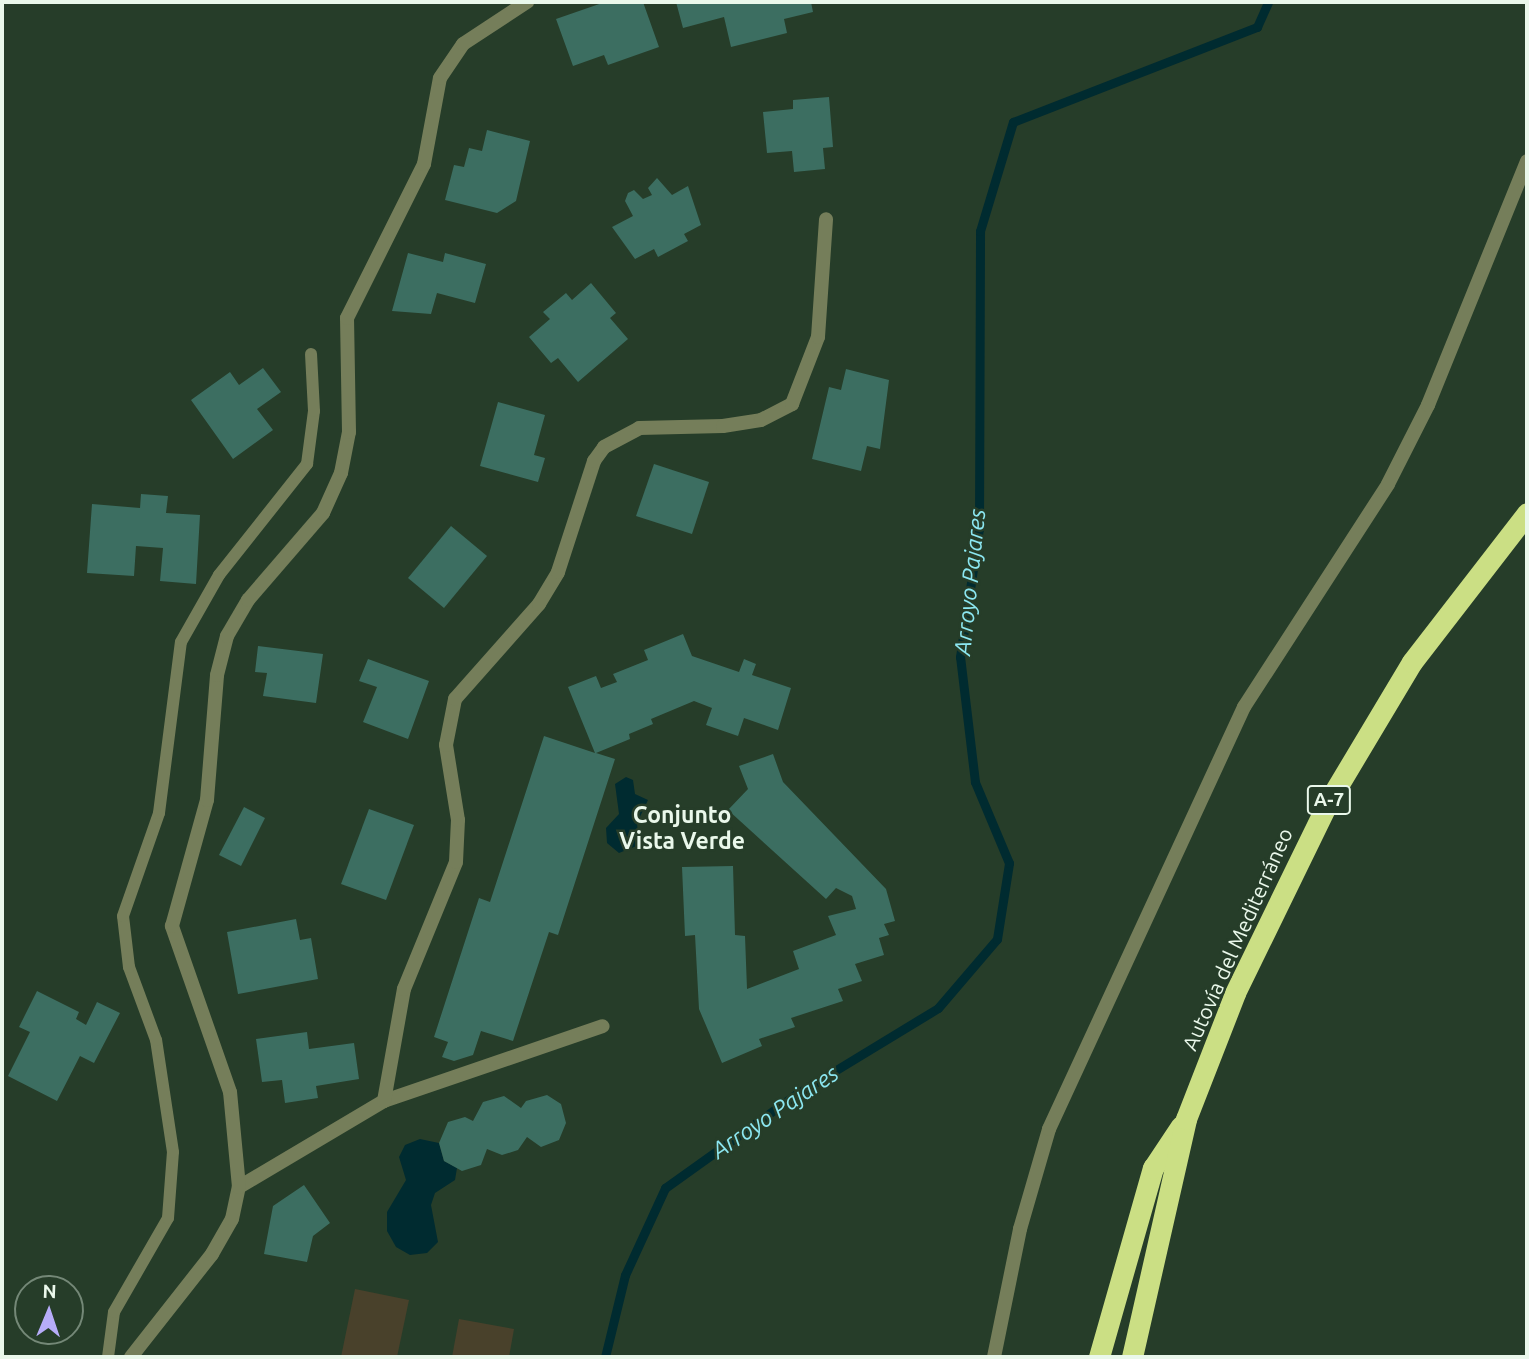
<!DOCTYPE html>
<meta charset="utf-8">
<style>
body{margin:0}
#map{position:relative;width:1529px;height:1359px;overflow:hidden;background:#263d29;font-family:Ubuntu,sans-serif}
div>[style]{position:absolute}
.green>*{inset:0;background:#49412b}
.water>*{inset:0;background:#002b30}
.stream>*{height:9px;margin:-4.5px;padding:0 4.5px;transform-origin:4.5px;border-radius:4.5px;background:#002b30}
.building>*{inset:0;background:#3c6e61}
.service>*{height:12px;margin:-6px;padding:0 6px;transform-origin:6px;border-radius:6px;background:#757e5a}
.minor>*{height:14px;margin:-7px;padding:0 7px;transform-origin:7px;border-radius:7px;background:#757e5a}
.motorway>*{height:21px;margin:-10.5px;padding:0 10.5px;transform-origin:10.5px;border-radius:10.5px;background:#cbdf84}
span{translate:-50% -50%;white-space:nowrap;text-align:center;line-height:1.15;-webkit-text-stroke:5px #263d29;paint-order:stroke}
.shield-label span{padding:2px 5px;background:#263d29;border:2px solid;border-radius:5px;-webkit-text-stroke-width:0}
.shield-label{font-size:19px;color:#eaf8eb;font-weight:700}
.street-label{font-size:21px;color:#eaf8eb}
.water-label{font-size:23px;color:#8ce7f1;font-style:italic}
.neighbourhood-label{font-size:23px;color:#eaf8eb;font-weight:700}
.frame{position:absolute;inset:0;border:4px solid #eaf8eb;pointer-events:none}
.north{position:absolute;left:14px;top:1275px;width:70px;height:70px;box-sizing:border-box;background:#263d29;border:2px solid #748877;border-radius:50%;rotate:2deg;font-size:19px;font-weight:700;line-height:28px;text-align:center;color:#eaf8eb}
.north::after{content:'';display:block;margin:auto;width:24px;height:32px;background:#b6acf8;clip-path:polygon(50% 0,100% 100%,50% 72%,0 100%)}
</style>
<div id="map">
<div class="green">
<div style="clip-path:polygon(355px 1289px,409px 1300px,397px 1357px,341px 1357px)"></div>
<div style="clip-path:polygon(459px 1319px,514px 1329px,509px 1357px,452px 1357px)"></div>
</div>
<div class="water">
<div style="clip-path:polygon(626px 777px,633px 780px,635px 794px,648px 800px,637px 823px,639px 845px,619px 853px,607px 843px,606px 828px,619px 814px,615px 784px)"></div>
<div style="clip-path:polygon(420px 1139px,439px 1143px,444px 1161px,457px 1168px,455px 1180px,435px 1193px,431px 1205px,438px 1242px,427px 1253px,410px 1255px,396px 1247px,387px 1231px,387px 1212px,406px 1180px,399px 1157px,405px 1145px)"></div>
</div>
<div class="stream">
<div style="left:605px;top:1357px;width:84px;rotate:-76.3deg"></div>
<div style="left:625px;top:1275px;width:96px;rotate:-65.3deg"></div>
<div style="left:665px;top:1188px;width:160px;rotate:-35.6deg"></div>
<div style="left:795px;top:1095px;width:167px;rotate:-31.3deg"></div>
<div style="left:938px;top:1008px;width:91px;rotate:-49.5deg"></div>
<div style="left:997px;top:939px;width:77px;rotate:-81deg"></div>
<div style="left:1009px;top:863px;width:88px;rotate:-112.8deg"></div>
<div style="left:975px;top:782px;width:126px;rotate:-96.8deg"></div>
<div style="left:960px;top:657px;width:129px;rotate:-81.6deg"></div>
<div style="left:979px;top:529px;width:298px;rotate:-89.8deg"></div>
<div style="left:980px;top:231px;width:114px;rotate:-73.2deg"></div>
<div style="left:1013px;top:122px;width:262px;rotate:-21.3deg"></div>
<div style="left:1257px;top:27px;width:27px;rotate:-66deg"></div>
</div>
<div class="building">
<div style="clip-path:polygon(605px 2px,643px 2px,659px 47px,608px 65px,604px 55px,573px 66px,556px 19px)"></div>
<div style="clip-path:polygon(676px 2px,811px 2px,813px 12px,784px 19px,787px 33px,731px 47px,724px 17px,683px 28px)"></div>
<div style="clip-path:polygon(829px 97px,833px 147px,823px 148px,825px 169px,794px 172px,792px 151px,767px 153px,763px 112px,793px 109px,793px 100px)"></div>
<div style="clip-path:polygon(487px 130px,530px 141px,516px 201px,497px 213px,445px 200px,454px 165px,464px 167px,469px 148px,482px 151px)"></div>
<div style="clip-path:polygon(657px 178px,672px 195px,688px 186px,701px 225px,684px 234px,688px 241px,658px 257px,654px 249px,635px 259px,612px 227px,633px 216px,625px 201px,628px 193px,634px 190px,643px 199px,652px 195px,648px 188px)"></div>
<div style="clip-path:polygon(408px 253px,443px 262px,445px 253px,486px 264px,475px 303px,437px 293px,431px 314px,392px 311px)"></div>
<div style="clip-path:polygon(591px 283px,616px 313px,610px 318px,628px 339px,578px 382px,558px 358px,551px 363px,529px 337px,550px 319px,543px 312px,566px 293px,572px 300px)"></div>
<div style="clip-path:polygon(263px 368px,281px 392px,257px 409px,273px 430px,233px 459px,191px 400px,230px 372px,239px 385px)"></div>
<div style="clip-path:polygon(846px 369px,889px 380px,880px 449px,867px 446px,861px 471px,812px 459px,829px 387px,841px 390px)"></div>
<div style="clip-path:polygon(498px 402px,545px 415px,534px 455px,545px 458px,538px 482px,480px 466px)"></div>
<div style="clip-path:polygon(654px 464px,709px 482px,692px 534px,636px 516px)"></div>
<div style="clip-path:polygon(141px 494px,168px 496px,166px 513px,200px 515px,196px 584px,160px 581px,163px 548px,136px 546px,134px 576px,87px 573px,92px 504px,140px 508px)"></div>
<div style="clip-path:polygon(451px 526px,487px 556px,444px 608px,408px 578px)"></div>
<div style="clip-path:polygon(683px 634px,692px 656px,739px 672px,744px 659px,756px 664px,752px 675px,791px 688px,778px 730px,744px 718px,738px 736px,706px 725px,712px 708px,694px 701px,651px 719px,653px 724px,629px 734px,630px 739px,596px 753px,615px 759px,558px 935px,549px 932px,513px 1041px,481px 1031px,473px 1055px,454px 1061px,442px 1057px,448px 1042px,434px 1037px,479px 898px,490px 902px,544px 736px,595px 753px,568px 687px,596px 676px,601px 688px,617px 682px,613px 674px,648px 660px,644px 650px)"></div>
<div style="clip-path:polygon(258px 646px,323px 654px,316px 703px,263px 696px,267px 673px,255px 672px)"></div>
<div style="clip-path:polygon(368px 659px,429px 681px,408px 739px,363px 722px,377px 687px,359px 681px)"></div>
<div style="clip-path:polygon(773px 754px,783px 782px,886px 889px,895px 921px,884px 924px,889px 935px,879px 938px,884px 955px,855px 964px,862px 981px,838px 989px,843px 1001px,791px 1018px,795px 1027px,759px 1039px,762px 1046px,722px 1063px,699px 1009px,695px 935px,685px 936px,682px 867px,733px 866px,735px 935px,745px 936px,747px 989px,799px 969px,793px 951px,836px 935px,828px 916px,856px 909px,852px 896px,836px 888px,826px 899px,728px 810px,748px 789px,739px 766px)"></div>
<div style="clip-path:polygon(244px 807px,265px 818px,241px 866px,219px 855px)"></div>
<div style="clip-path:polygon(369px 809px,414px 825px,386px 900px,341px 884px)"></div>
<div style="clip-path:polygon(296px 919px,300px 940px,311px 938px,318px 979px,238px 994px,227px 932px)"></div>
<div style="clip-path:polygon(37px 991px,79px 1012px,76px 1019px,86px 1025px,97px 1002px,120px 1013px,94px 1063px,80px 1056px,57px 1101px,8px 1076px,30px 1032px,19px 1027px)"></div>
<div style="clip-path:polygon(307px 1032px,309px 1049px,354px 1043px,359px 1079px,316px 1086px,318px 1098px,285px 1103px,282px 1080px,262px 1082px,256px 1039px)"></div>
<div style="clip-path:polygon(547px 1095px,561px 1104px,566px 1123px,559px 1140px,541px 1147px,527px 1137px,518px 1150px,502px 1155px,487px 1149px,481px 1165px,462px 1171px,444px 1161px,439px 1143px,448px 1122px,465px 1117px,473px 1121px,483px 1102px,504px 1096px,521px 1108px,526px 1101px)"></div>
<div style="clip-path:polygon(304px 1185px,330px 1223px,313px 1236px,307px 1262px,264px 1254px,273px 1206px)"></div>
</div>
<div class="service">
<div style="left:108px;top:1357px;width:45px;rotate:-82.4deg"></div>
<div style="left:114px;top:1312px;width:108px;rotate:-60.1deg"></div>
<div style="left:168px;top:1218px;width:66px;rotate:-85.7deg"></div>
<div style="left:173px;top:1152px;width:113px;rotate:-98.6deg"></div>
<div style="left:156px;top:1040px;width:78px;rotate:-110.3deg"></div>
<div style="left:129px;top:967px;width:51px;rotate:-96.7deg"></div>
<div style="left:123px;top:916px;width:109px;rotate:-70.7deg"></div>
<div style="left:159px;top:813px;width:172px;rotate:-82.7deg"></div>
<div style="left:181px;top:642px;width:77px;rotate:-60.4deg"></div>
<div style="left:219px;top:575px;width:142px;rotate:-51.6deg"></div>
<div style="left:307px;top:464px;width:53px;rotate:-82.5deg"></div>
<div style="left:314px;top:411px;width:57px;rotate:-93deg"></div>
</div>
<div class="minor">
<div style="left:384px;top:1101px;width:231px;rotate:-18.9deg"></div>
<div style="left:239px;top:1187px;width:169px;rotate:-30.7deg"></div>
<div style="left:384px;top:1101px;width:114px;rotate:-79.9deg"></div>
<div style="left:404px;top:989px;width:137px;rotate:-67.7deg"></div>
<div style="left:456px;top:862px;width:42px;rotate:-87.3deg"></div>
<div style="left:458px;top:820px;width:76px;rotate:-99.1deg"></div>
<div style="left:446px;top:745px;width:47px;rotate:-78.9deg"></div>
<div style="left:455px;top:699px;width:127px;rotate:-48.5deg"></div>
<div style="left:539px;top:604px;width:37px;rotate:-59deg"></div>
<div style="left:558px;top:572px;width:117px;rotate:-72deg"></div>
<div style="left:594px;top:461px;width:17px;rotate:-54deg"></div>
<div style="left:604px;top:447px;width:40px;rotate:-28deg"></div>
<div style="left:639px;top:428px;width:84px;rotate:-1.4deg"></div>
<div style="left:723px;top:426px;width:38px;rotate:-9deg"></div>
<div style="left:761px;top:420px;width:35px;rotate:-27deg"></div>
<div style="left:792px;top:404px;width:72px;rotate:-68.8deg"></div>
<div style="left:818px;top:337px;width:118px;rotate:-86.1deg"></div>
<div style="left:131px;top:1357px;width:131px;rotate:-51.8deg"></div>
<div style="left:212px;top:1254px;width:40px;rotate:-60.3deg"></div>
<div style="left:232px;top:1219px;width:33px;rotate:-78deg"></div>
<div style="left:239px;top:1187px;width:95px;rotate:-95.4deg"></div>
<div style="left:230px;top:1092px;width:176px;rotate:-109.3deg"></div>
<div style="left:172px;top:926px;width:131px;rotate:-74.5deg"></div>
<div style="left:207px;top:800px;width:125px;rotate:-85.4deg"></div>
<div style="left:217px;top:675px;width:40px;rotate:-75.6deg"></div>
<div style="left:227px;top:636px;width:42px;rotate:-59.7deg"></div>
<div style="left:248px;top:600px;width:115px;rotate:-49.2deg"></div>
<div style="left:323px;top:513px;width:44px;rotate:-65.8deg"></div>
<div style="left:341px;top:473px;width:42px;rotate:-79deg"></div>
<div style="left:349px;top:432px;width:114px;rotate:-91deg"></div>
<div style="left:347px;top:318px;width:172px;rotate:-63.4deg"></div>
<div style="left:424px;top:164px;width:87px;rotate:-79.5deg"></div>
<div style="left:440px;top:78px;width:41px;rotate:-55.9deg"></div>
<div style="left:463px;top:44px;width:77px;rotate:-33.3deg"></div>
<div style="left:994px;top:1357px;width:131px;rotate:-78.5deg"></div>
<div style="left:1020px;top:1229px;width:104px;rotate:-73.8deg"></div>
<div style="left:1049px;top:1129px;width:465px;rotate:-65.2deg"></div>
<div style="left:1244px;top:707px;width:265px;rotate:-57.1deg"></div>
<div style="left:1388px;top:484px;width:89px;rotate:-63.1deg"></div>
<div style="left:1428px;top:405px;width:263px;rotate:-67.9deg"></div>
</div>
<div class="motorway">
<div style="left:1099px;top:1357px;width:197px;rotate:-74.1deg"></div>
<div style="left:1153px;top:1168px;width:50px;rotate:-56.3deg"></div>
<div style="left:1132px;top:1357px;width:244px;rotate:-77.2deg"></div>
<div style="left:1186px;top:1119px;width:135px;rotate:-68.7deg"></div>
<div style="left:1235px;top:993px;width:210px;rotate:-64deg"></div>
<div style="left:1327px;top:804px;width:165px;rotate:-59.1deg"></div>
<div style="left:1412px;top:662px;width:188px;rotate:-52.3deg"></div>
</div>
<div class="shield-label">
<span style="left:1329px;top:800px">A-7</span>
</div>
<div class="street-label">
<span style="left:1237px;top:939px;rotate:-66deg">Autovía del Mediterráneo</span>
</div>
<div class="water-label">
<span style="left:970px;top:582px;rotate:-84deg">Arroyo Pajares</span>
<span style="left:775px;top:1112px;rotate:-34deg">Arroyo Pajares</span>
</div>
<div class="neighbourhood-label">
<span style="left:682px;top:828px">Conjunto<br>Vista Verde</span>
</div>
<div class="frame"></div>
<div class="north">N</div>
</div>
